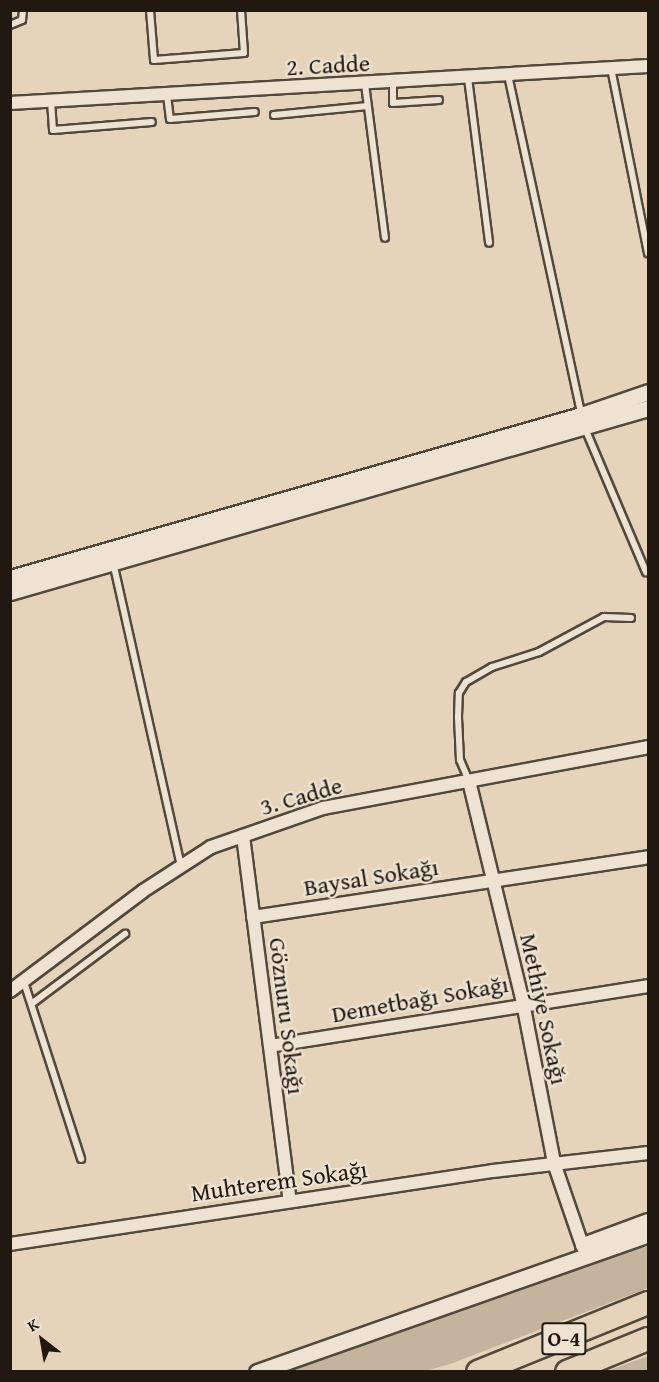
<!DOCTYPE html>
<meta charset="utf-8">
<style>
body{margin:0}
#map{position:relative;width:659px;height:1382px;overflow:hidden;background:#e5d4bb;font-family:"Gentium Book Plus",serif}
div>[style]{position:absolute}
.green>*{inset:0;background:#c4b49e}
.roads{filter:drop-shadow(2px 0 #52483b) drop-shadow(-2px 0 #52483b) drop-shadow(0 2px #52483b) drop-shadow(0 -2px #52483b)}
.service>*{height:6px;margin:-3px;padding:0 3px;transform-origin:3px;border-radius:3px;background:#eee3d3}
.minor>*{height:12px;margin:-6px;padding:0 6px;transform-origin:6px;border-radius:6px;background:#eee3d3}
.tertiary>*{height:15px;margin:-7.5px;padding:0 7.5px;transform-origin:7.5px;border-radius:7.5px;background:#eee3d3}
.motorway>*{height:22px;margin:-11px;padding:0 11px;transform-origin:11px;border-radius:11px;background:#e5d4bb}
span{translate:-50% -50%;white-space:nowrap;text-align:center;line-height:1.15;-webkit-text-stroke:4.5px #eee3d3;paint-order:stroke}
.shield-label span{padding:2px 4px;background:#eee3d3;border:2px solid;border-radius:4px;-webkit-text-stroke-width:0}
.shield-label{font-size:22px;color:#211910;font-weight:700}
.street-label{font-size:24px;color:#211910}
.frame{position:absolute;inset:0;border:12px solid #211910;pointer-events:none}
.north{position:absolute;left:12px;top:1310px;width:60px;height:60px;-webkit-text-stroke:4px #eee3d3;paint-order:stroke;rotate:329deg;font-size:16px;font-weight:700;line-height:24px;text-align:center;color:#211910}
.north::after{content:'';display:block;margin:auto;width:21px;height:27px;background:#211910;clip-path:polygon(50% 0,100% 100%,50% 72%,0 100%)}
</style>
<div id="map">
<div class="green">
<div style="clip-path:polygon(648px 1247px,648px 1288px,453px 1363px,426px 1371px,283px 1372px,469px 1301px,619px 1249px)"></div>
<div style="clip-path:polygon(648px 1356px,648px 1371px,607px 1371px)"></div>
</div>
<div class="roads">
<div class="service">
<div style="left:150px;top:10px;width:50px;rotate:85.4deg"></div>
<div style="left:154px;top:60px;width:90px;rotate:-4.4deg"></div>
<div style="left:244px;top:53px;width:43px;rotate:-94deg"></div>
<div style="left:10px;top:25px;width:13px;rotate:-23deg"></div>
<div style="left:22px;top:20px;width:10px;rotate:-84deg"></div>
<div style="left:611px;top:68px;width:189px;rotate:78.7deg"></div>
<div style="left:508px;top:75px;width:346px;rotate:77.8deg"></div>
<div style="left:468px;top:78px;width:166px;rotate:82.7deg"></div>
<div style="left:393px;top:82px;width:21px;rotate:90deg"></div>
<div style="left:393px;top:103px;width:46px;rotate:-3.7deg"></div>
<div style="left:365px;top:84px;width:155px;rotate:82.6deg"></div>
<div style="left:167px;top:95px;width:24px;rotate:83deg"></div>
<div style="left:170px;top:119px;width:85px;rotate:-4.7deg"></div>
<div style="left:51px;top:101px;width:29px;rotate:86deg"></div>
<div style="left:53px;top:130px;width:99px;rotate:-4.6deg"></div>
<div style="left:274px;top:115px;width:94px;rotate:-5.5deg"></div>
<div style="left:584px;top:426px;width:159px;rotate:67deg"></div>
<div style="left:113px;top:562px;width:312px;rotate:77.4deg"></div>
<div style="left:469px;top:781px;width:23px;rotate:-113deg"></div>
<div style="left:460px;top:760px;width:43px;rotate:-92.7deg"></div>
<div style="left:458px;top:717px;width:24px;rotate:-88deg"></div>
<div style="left:459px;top:693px;width:13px;rotate:-58deg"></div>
<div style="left:466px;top:682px;width:30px;rotate:-30deg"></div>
<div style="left:492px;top:667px;width:49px;rotate:-17.7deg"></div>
<div style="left:539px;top:652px;width:74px;rotate:-28.3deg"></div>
<div style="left:604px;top:617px;width:27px;rotate:2deg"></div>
<div style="left:24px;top:982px;width:186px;rotate:72.1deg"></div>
<div style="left:34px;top:1002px;width:114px;rotate:-36.8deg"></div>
</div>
<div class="minor">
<div style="left:10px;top:103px;width:639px;rotate:-3.32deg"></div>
<div style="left:469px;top:781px;width:228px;rotate:76.3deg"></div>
<div style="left:523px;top:1003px;width:163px;rotate:79deg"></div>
<div style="left:554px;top:1163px;width:87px;rotate:71.1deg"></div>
<div style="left:243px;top:836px;width:368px;rotate:82.7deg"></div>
<div style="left:253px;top:917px;width:400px;rotate:-8.6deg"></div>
<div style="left:10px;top:991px;width:166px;rotate:-36.9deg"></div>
<div style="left:143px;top:891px;width:81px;rotate:-32.9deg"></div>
<div style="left:211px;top:847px;width:119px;rotate:-19.2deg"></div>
<div style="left:323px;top:808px;width:331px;rotate:-10.6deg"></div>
<div style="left:270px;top:1046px;width:383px;rotate:-9deg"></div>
<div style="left:10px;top:1244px;width:488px;rotate:-8.6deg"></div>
<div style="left:493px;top:1171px;width:156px;rotate:-6.6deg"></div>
</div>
<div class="tertiary">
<div style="left:10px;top:578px;width:594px;rotate:-15.93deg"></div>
<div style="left:581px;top:415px;width:71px;rotate:-18.9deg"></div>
<div style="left:10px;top:592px;width:664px;rotate:-16.09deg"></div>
<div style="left:583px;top:1245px;width:69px;rotate:-20.3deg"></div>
<div style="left:257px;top:1372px;width:415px;rotate:-19.4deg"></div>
</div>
<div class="motorway">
<div style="left:478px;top:1372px;width:183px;rotate:-22.1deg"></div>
<div style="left:567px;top:1372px;width:87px;rotate:-22.2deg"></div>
</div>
</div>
<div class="shield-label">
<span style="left:564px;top:1339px">O-4</span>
</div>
<div class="street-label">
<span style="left:328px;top:65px;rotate:-3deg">2. Cadde</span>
<span style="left:301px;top:796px;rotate:-16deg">3. Cadde</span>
<span style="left:371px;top:877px;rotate:-9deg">Baysal Sokağı</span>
<span style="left:420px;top:999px;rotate:-10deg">Demetbağı Sokağı</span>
<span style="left:544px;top:1009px;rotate:78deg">Methiye Sokağı</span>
<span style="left:287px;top:1016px;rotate:83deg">Göznuru Sokağı</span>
<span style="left:279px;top:1181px;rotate:-8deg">Muhterem Sokağı</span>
</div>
<div class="frame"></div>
<div class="north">K</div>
</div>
